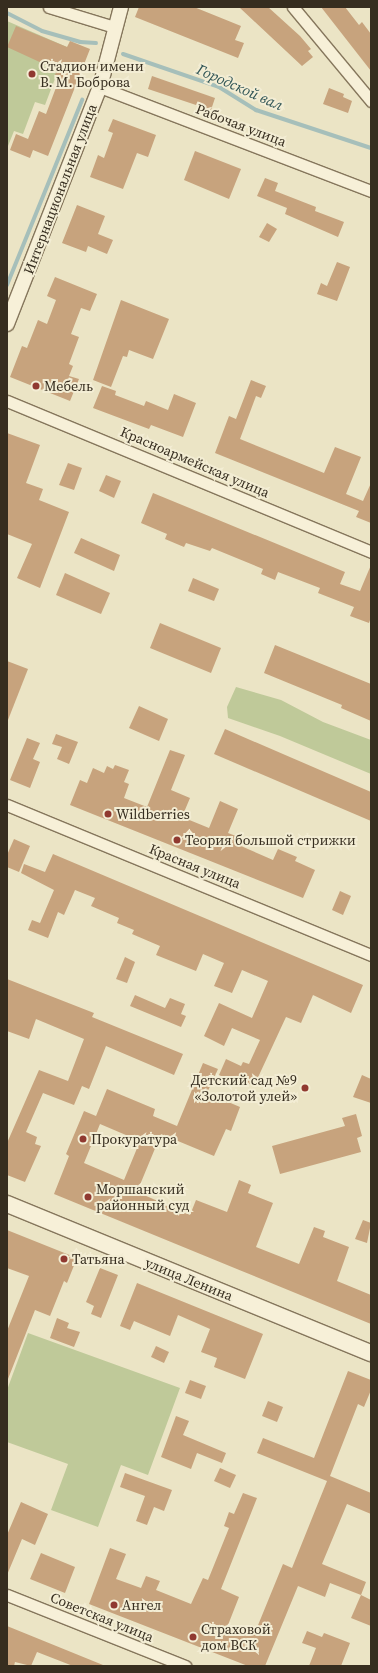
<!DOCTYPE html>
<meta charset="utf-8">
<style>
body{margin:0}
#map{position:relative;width:378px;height:1673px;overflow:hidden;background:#ebe4c5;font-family:"Source Serif 4",serif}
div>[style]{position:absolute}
.green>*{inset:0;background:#bfc999}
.stream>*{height:4px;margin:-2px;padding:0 2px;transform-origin:2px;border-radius:2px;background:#a6bfba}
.building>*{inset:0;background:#c7a37d}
.roads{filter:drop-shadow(1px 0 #85765c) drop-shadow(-1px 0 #85765c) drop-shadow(0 1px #85765c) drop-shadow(0 -1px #85765c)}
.minor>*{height:11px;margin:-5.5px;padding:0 5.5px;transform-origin:5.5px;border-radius:5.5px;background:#f7f0d8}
.tertiary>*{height:14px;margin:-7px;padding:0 7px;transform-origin:7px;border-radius:7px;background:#f7f0d8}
.secondary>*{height:16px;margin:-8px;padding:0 8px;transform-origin:8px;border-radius:8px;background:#f7f0d8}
.dots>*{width:11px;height:11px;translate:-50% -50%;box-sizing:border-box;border:2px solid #f3edd4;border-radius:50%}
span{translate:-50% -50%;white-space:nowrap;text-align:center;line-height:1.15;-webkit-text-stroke:4px #f3edd4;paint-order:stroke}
.poi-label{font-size:14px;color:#362d1f}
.left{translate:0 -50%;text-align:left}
.right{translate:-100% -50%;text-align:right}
.street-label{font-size:14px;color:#362d1f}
.water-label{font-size:15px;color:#2f5455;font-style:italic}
.frame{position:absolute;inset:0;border:8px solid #362d1f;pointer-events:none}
</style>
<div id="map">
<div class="green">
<div style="clip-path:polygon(7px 21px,67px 47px,45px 105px,35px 102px,23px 134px,14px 131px,8px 146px)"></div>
<div style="clip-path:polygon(236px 687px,281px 700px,323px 722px,371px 740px,371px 774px,280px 736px,228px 718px,227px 707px)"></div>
<div style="clip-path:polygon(28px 1333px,180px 1388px,148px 1475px,121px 1465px,98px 1527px,51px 1510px,68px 1464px,7px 1442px,7px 1390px)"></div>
</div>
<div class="stream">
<div style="left:7px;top:13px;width:39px;rotate:27deg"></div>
<div style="left:42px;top:31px;width:40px;rotate:16deg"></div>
<div style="left:80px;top:42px;width:16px;rotate:4deg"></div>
<div style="left:123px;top:54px;width:102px;rotate:19deg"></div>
<div style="left:219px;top:87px;width:44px;rotate:31.9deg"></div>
<div style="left:256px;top:110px;width:121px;rotate:18.3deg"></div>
<div style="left:7px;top:285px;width:200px;rotate:-67.9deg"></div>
</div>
<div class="building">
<div style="clip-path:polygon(139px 7px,194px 7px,241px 26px,235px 40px,244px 43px,238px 58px,135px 17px)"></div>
<div style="clip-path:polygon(239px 7px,268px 7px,300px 36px,311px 49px,308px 51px,313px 57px,302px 66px)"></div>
<div style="clip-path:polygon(321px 7px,345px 7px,359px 25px,362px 22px,371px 34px,371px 71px)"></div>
<div style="clip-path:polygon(16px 26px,67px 47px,70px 41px,90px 49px,48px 156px,33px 150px,30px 158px,10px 150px,16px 134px,28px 139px,39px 111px,46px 114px,60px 77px,55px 75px,57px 70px,7px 47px)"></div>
<div style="clip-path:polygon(152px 76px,215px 98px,211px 110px,148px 89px)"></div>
<div style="clip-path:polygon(329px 88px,344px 94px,343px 97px,352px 101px,348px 113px,323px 104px)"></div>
<div style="clip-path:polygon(113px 119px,156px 135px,148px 157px,137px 153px,123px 189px,90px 177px,98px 155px,104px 158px,113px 133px,108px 131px)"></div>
<div style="clip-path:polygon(195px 151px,241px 169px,229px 199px,184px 180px)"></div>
<div style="clip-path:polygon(265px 178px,278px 183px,275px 191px,316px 207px,315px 211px,344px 222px,338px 237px,285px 214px,287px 208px,257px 196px)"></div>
<div style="clip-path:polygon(77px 205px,105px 216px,98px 234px,113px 240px,107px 254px,88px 246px,86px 252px,62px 243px)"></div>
<div style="clip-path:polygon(267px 223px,277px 229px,269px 242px,259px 237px)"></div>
<div style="clip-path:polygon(337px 262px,350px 267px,337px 301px,317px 294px,321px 283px,327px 286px)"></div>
<div style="clip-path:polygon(55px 277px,97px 294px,90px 311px,81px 308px,71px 334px,79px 337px,69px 364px,73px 366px,69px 376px,79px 379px,70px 401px,10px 377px,22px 346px,27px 348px,38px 320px,47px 324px,56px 300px,47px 296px)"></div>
<div style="clip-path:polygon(121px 300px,169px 319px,153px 359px,129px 350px,127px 357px,123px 356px,111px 387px,93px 380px)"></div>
<div style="clip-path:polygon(251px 380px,266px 386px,261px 398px,256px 396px,240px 439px,324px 473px,335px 447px,361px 457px,346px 494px,363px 501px,371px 483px,371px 523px,356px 517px,359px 511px,215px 453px,229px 416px,236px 419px)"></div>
<div style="clip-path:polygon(102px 386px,116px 391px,115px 395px,144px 406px,146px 401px,168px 410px,174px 394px,196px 403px,183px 437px,151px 425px,149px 429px,93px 408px)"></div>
<div style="clip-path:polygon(7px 433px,40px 445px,26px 483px,43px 489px,39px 500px,69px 512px,40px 588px,17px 578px,32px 544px,7px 534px)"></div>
<div style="clip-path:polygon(68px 463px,82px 468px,74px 490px,59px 485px)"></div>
<div style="clip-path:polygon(106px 475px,121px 481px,114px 498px,99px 491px)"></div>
<div style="clip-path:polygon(153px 493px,345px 572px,340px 584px,360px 591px,371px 565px,371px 617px,369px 623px,350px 616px,354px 607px,318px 593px,320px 588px,278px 572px,275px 580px,261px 574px,263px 569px,212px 548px,210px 551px,186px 543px,184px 547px,165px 539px,167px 534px,141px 523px)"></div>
<div style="clip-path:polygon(81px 538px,120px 555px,114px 571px,74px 553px)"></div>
<div style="clip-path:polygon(65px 573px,110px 593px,101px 614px,56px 595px)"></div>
<div style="clip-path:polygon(193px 578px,219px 589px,214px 601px,188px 591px)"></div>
<div style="clip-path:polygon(160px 623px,221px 648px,211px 673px,150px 648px)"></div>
<div style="clip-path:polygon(275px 645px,371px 684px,371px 721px,341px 708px,342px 705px,264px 673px)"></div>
<div style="clip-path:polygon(7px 661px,28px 669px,8px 720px,7px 720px)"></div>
<div style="clip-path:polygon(139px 706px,168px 719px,159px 741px,129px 728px)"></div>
<div style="clip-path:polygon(225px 729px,371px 792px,371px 821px,214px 754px)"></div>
<div style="clip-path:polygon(56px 734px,78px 742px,69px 764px,57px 759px,62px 747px,52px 744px)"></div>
<div style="clip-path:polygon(27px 738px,40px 743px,33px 759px,40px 762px,30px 788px,10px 780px)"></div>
<div style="clip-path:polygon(170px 750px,185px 755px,171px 790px,190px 798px,182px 817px,209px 828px,220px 801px,238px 809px,228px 833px,236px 836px,234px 843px,273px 860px,278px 849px,297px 857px,295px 861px,315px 870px,303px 898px,70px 805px,80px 780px,87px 783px,93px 768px,104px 773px,107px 766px,113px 769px,115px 765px,129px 770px,124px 782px,129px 784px,124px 798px,147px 807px)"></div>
<div style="clip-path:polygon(14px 839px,30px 846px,19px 872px,7px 867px,7px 855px)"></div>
<div style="clip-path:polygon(53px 854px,363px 985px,351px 1013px,313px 995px,301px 1023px,286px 1017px,254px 1086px,236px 1078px,234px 1082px,219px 1075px,226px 1059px,241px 1066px,243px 1062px,249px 1064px,260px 1040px,232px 1028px,224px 1046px,204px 1036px,219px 1003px,252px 1018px,268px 981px,242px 970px,232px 993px,214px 986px,224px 963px,203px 954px,196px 971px,156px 955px,160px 946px,132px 934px,134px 930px,117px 923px,119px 918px,91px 906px,95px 898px,75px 890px,64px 915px,58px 912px,48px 938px,28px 930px,32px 920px,40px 923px,54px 890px,21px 873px,24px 864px,45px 872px)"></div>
<div style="clip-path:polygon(340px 891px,351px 896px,343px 915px,332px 910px)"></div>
<div style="clip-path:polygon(125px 957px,135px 962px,127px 983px,116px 979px)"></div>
<div style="clip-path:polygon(7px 979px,94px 1013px,92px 1017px,183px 1054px,174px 1075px,106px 1046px,89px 1089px,82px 1086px,74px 1105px,43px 1093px,26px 1132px,37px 1137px,35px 1144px,41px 1146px,25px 1182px,7px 1175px,7px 1143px,39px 1070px,68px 1081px,84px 1039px,36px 1019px,29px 1039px,7px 1031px)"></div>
<div style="clip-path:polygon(135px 995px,165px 1008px,170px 998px,185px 1004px,181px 1014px,186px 1016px,181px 1027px,130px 1006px)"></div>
<div style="clip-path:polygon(evenodd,203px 1063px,218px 1069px,207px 1093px,240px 1107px,231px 1131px,226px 1129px,214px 1156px,161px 1134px,137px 1192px,190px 1215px,196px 1200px,227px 1212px,239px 1180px,251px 1185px,248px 1193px,273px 1203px,256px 1247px,299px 1264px,314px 1227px,325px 1231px,323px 1237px,349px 1247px,337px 1281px,371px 1295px,371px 1324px,54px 1194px,69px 1156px,66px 1154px,84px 1111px,96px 1116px,107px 1089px,155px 1109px,153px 1116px,177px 1126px,203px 1063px,100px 1124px,140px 1141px,124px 1180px,84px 1163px,100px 1124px)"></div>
<div style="clip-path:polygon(362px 1075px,371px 1079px,371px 1103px,353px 1097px)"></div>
<div style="clip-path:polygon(356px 1114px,362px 1136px,357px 1138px,361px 1152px,280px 1174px,272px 1146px,345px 1126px,342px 1118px)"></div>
<div style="clip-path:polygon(363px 1220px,371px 1223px,367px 1243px,355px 1239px)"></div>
<div style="clip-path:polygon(7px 1230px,77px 1258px,67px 1283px,64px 1281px,50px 1316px,35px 1310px,8px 1379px,7px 1331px,29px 1276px,7px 1268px)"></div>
<div style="clip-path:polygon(100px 1268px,118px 1275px,101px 1318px,91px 1314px,94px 1306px,86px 1302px)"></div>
<div style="clip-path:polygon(137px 1283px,263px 1334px,245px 1379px,214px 1367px,217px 1358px,201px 1352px,210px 1329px,178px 1315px,170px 1336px,134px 1321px,130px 1330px,120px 1326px)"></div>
<div style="clip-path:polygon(57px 1318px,69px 1323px,67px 1328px,80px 1332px,74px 1347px,50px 1338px)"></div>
<div style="clip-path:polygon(156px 1346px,169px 1352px,164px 1363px,151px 1357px)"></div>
<div style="clip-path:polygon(348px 1371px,371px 1380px,371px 1390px,364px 1407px,358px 1404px,330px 1476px,371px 1493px,371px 1514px,347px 1504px,322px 1564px,366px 1582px,361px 1595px,330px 1583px,325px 1597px,298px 1586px,265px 1666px,248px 1666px,89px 1604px,110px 1548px,126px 1554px,116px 1579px,141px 1588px,146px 1576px,160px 1581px,156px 1590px,191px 1604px,203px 1578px,208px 1580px,229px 1528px,224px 1526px,229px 1512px,234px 1514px,243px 1493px,257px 1498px,221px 1589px,239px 1597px,228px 1625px,254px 1635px,283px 1564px,292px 1568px,327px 1481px,257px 1453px,263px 1438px,314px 1458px)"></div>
<div style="clip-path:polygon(190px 1380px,206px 1386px,201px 1399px,185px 1393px)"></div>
<div style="clip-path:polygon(268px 1401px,283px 1407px,277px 1422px,262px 1416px)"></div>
<div style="clip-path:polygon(176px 1416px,189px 1421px,183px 1435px,226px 1453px,222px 1463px,197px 1453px,191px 1469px,161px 1457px)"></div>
<div style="clip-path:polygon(220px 1468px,236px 1475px,230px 1488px,214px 1481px)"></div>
<div style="clip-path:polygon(125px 1473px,172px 1490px,164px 1511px,154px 1507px,147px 1525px,136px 1521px,145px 1496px,120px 1487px)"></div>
<div style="clip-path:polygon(21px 1502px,48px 1514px,35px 1545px,22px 1539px,7px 1575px,7px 1535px)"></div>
<div style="clip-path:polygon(41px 1553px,75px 1567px,65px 1593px,30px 1579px)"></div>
<div style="clip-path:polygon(361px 1595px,371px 1600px,371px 1626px,351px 1618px)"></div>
<div style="clip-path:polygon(7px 1626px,103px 1665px,103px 1666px,73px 1666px,37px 1652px,31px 1666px,15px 1662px,14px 1666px,7px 1666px)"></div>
<div style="clip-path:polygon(307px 1631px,322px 1637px,324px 1633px,350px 1643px,341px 1666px,309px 1666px,316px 1648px,302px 1643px)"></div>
</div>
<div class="roads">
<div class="minor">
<div style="left:49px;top:7px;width:68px;rotate:17.1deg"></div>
<div style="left:293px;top:7px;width:122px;rotate:50.3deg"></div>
<div style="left:100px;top:87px;width:290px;rotate:21deg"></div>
<div style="left:7px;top:401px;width:394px;rotate:22.5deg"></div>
<div style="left:7px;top:805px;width:394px;rotate:22.4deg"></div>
<div style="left:7px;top:1595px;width:192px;rotate:21.7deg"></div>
</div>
<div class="tertiary">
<div style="left:7px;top:324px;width:255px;rotate:-68.6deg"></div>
<div style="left:100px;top:87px;width:83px;rotate:-75.3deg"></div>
</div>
<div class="secondary">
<div style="left:7px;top:1204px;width:393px;rotate:22.3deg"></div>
</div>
</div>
<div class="dots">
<div style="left:32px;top:74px;background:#903930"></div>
<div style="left:36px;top:386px;background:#903930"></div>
<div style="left:108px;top:814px;background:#903930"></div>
<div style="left:177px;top:840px;background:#903930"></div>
<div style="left:305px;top:1088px;background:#903930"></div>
<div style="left:83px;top:1139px;background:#903930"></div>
<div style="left:88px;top:1197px;background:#903930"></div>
<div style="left:64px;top:1259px;background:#903930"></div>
<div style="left:114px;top:1605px;background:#903930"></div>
<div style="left:193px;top:1637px;background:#903930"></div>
</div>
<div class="poi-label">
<span class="left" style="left:40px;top:74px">Стадион имени<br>В. М. Боброва</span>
<span class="left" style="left:44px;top:386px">Мебель</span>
<span class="left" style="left:116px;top:814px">Wildberries</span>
<span class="left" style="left:185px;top:840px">Теория большой стрижки</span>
<span class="right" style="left:297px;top:1088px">Детский сад №9<br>«Золотой улей»</span>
<span class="left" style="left:91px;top:1139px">Прокуратура</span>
<span class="left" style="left:96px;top:1197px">Моршанский<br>районный суд</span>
<span class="left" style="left:72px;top:1259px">Татьяна</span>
<span class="left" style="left:122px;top:1605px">Ангел</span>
<span class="left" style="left:201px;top:1637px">Страховой<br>дом ВСК</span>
</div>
<div class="street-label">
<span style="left:241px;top:125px;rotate:21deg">Рабочая улица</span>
<span style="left:60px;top:189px;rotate:-69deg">Интернациональная улица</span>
<span style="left:195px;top:462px;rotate:23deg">Красноармейская улица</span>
<span style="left:195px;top:866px;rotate:22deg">Красная улица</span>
<span style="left:189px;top:1279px;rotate:22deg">улица Ленина</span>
<span style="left:102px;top:1617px;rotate:22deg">Советская улица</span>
</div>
<div class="water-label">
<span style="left:240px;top:87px;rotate:24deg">Городской вал</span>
</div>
<div class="frame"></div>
</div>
